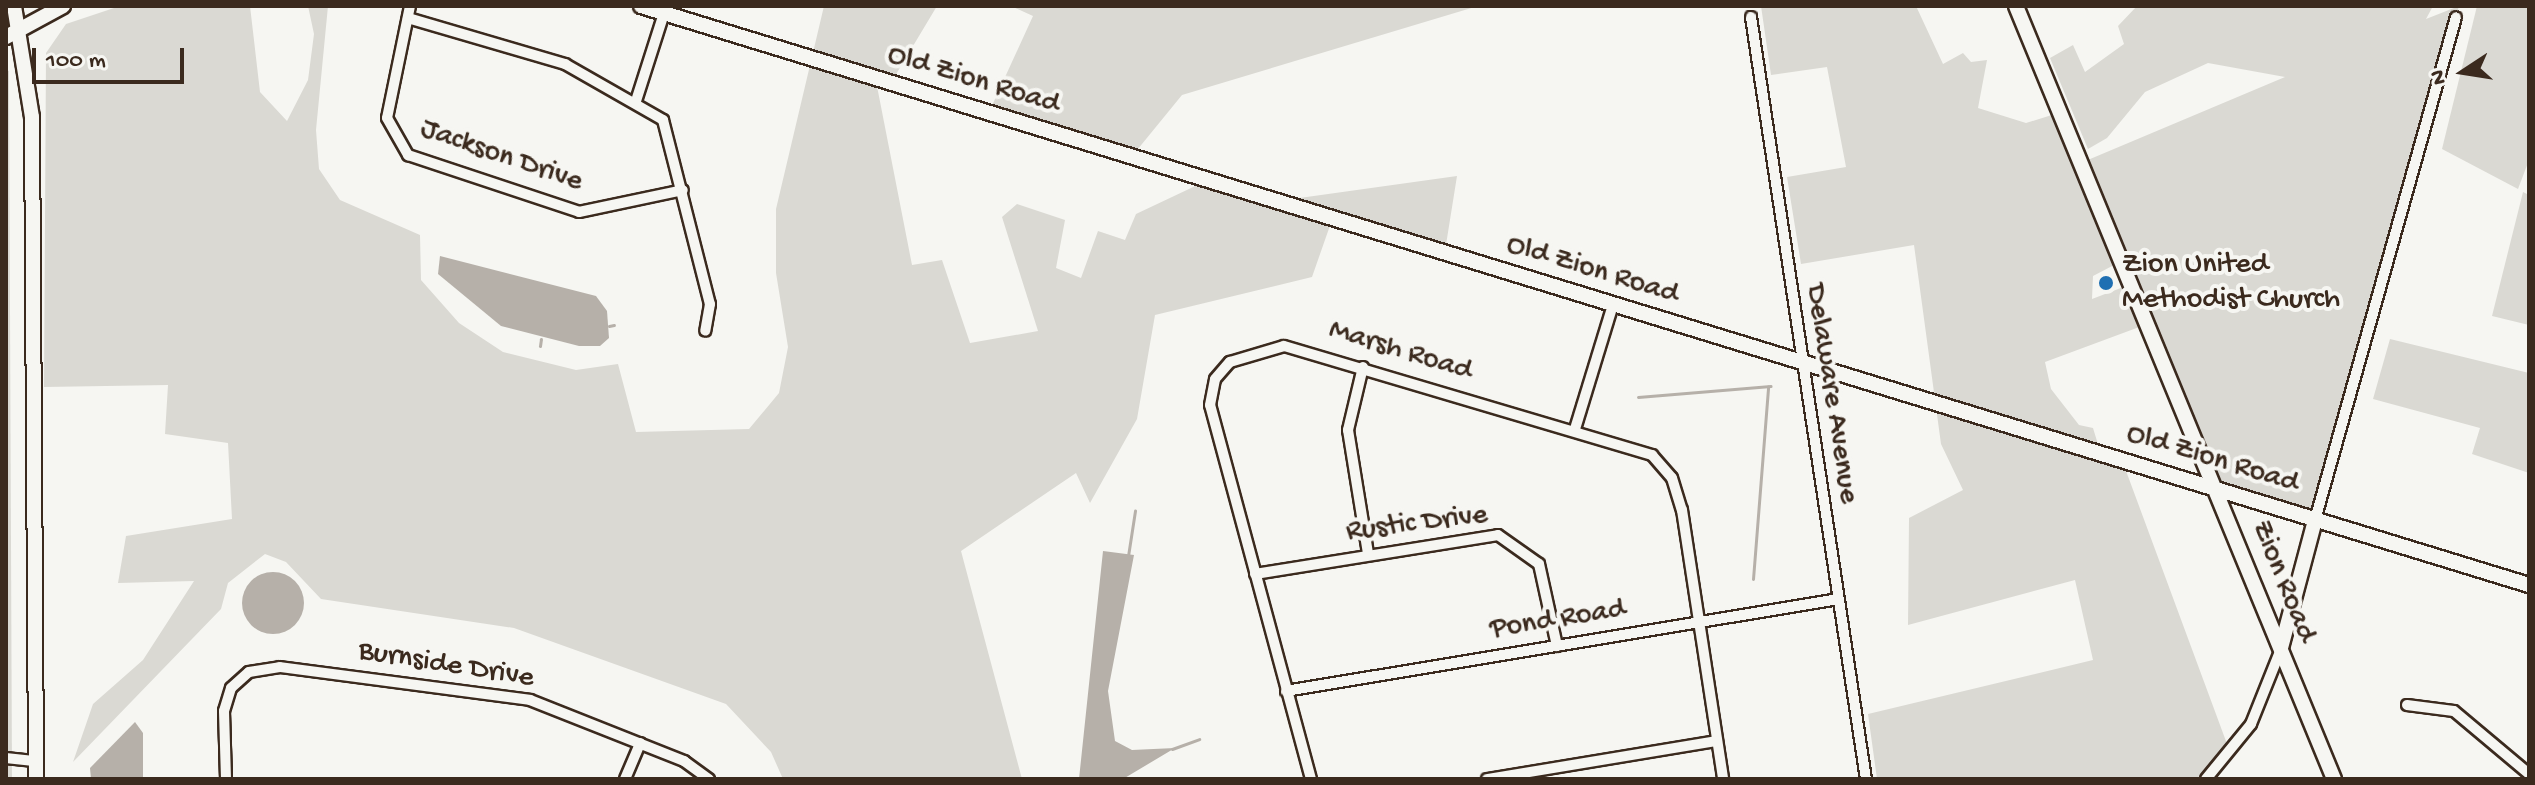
<!DOCTYPE html>
<style>
body{margin:0}
#map{position:relative;width:2535px;height:785px;overflow:hidden;background:#f6f6f2;font-family:"Gochi Hand",sans-serif}
div>[style]{position:absolute}
.green>*{inset:0;background:#dad9d3}
.water>*{inset:0;background:#b6b0a9}
.round{border-radius:50%}
.stream>*{height:3px;margin:-1.5px;padding:0 1.5px;transform-origin:1.5px;border-radius:1.5px;background:#b6b0a9}
.roads{filter:drop-shadow(2px 0 #3b2a1e) drop-shadow(-2px 0 #3b2a1e) drop-shadow(0 2px #3b2a1e) drop-shadow(0 -2px #3b2a1e)}
.street>*{height:10px;margin:-5px;padding:0 5px;transform-origin:5px;border-radius:5px;background:#f6f6f2}
.secondary>*{height:14px;margin:-7px;padding:0 7px;transform-origin:7px;border-radius:7px;background:#f6f6f2}
.dots>*{width:22px;height:22px;translate:-50% -50%;box-sizing:border-box;border:4px solid #f6f6f2;border-radius:50%}
span{translate:-50% -50%;white-space:nowrap;text-align:center;line-height:1.15;-webkit-text-stroke:8px #f6f6f2;paint-order:stroke}
.street-label{font-size:30px;color:#3b2a1e}
.poi-label{font-size:30px;color:#3b2a1e}
.left{translate:0 -50%;text-align:left}
.frame{position:absolute;inset:0;border:8px solid #3b2a1e;pointer-events:none}
.north{position:absolute;left:2423px;top:32px;width:80px;height:80px;-webkit-text-stroke:6px #f6f6f2;paint-order:stroke;rotate:258deg;font-size:22px;font-weight:700;line-height:32px;text-align:center;color:#3b2a1e}
.north::after{content:'';display:block;margin:auto;width:28px;height:36px;background:#3b2a1e;clip-path:polygon(50% 0,100% 100%,50% 72%,0 100%)}
.scale{position:absolute;left:32px;top:48px;width:152px;height:36px;box-sizing:border-box;border:4px solid #3b2a1e;border-top:0;padding-left:10px;font-size:24px;line-height:28px;white-space:nowrap;color:#3b2a1e;-webkit-text-stroke:6px #f6f6f2;paint-order:stroke}
</style>
<div id="map">
<div class="green">
<div style="clip-path:polygon(120px 6px,250px 6px,260px 92px,287px 121px,308px 80px,314px 34px,308px 6px,328px 6px,316px 130px,319px 169px,340px 200px,420px 235px,421px 280px,459px 323px,503px 352px,576px 370px,618px 364px,636px 432px,749px 429px,779px 393px,788px 347px,776px 273px,776px 209px,824px 6px,937px 6px,892px 81px,875px 76px,912px 265px,942px 260px,970px 343px,1038px 331px,1002px 217px,1017px 204px,1065px 220px,1056px 268px,1081px 278px,1098px 231px,1125px 240px,1136px 214px,1208px 180px,1278px 201px,1457px 176px,1445px 251px,1333px 217px,1312px 277px,1155px 315px,1137px 419px,1090px 503px,1076px 473px,961px 551px,1022px 779px,783px 779px,771px 752px,726px 704px,514px 628px,321px 599px,286px 562px,265px 554px,228px 583px,221px 609px,73px 762px,93px 704px,143px 660px,194px 581px,118px 583px,126px 536px,232px 519px,228px 443px,165px 434px,168px 385px,44px 387px,46px 53px,66px 24px)"></div>
<div style="clip-path:polygon(1011px 6px,1478px 6px,1182px 95px,1133px 155px,990px 110px,1033px 16px)"></div>
<div style="clip-path:polygon(1761px 6px,1916px 6px,1943px 64px,1963px 53px,1971px 62px,1987px 60px,1978px 108px,2026px 123px,2055px 114px,2116px 264px,2093px 276px,2092px 299px,2126px 286px,2142px 326px,2045px 362px,2051px 389px,2079px 425px,2093px 428px,2100px 451px,2122px 460px,2230px 752px,2207px 779px,1877px 779px,1868px 714px,2093px 660px,2075px 580px,1908px 625px,1909px 518px,1963px 490px,1941px 444px,1914px 245px,1801px 264px,1787px 177px,1846px 167px,1827px 67px,1771px 75px)"></div>
<div style="clip-path:polygon(2137px 6px,2433px 6px,2426px 19px,2459px 6px,2311px 510px,2216px 488px,2083px 162px,2285px 77px,2208px 63px,2145px 92px,2107px 138px,2088px 149px,2050px 58px,2073px 45px,2085px 72px,2124px 44px,2118px 26px)"></div>
<div style="clip-path:polygon(2477px 6px,2529px 6px,2529px 160px,2518px 189px,2442px 149px)"></div>
<div style="clip-path:polygon(6px 70px,9px 71px,12px 779px,6px 778px)"></div>
<div style="clip-path:polygon(2523px 192px,2529px 195px,2529px 325px,2492px 316px)"></div>
<div style="clip-path:polygon(2390px 339px,2529px 373px,2529px 473px,2472px 454px,2480px 428px,2373px 399px)"></div>
</div>
<div class="water">
<div style="clip-path:polygon(440px 256px,596px 296px,607px 311px,609px 338px,600px 346px,579px 346px,501px 326px,438px 274px)"></div>
<div style="clip-path:polygon(1103px 551px,1134px 555px,1108px 691px,1115px 741px,1132px 750px,1175px 748px,1123px 779px,1079px 779px)"></div>
<div class="round" style="left:242px;top:572px;width:62px;height:62px"></div>
<div style="clip-path:polygon(135px 722px,143px 733px,143px 779px,91px 779px,90px 768px)"></div>
</div>
<div class="stream">
<div style="left:609px;top:326px;width:5px;rotate:-11deg"></div>
<div style="left:540px;top:346px;width:7px;rotate:-82deg"></div>
<div style="left:1638px;top:397px;width:133px;rotate:-4.7deg"></div>
<div style="left:1128px;top:556px;width:46px;rotate:-81.2deg"></div>
<div style="left:1753px;top:579px;width:193px;rotate:-85.5deg"></div>
<div style="left:1172px;top:749px;width:29px;rotate:-20deg"></div>
</div>
<div class="roads">
<div class="street">
<div style="left:410px;top:6px;width:114px;rotate:101.6deg"></div>
<div style="left:387px;top:118px;width:43px;rotate:60.4deg"></div>
<div style="left:408px;top:155px;width:180px;rotate:18.4deg"></div>
<div style="left:579px;top:212px;width:106px;rotate:-11.9deg"></div>
<div style="left:1751px;top:17px;width:771px;rotate:81.42deg"></div>
<div style="left:408px;top:18px;width:164px;rotate:16.3deg"></div>
<div style="left:565px;top:64px;width:113px;rotate:29.7deg"></div>
<div style="left:663px;top:120px;width:190px;rotate:75.7deg"></div>
<div style="left:710px;top:304px;width:27px;rotate:100deg"></div>
<div style="left:636px;top:101px;width:92px;rotate:-72.3deg"></div>
<div style="left:1363px;top:367px;width:65px;rotate:103.4deg"></div>
<div style="left:1348px;top:430px;width:125px;rotate:80.8deg"></div>
<div style="left:1575px;top:429px;width:130px;rotate:-73deg"></div>
<div style="left:2315px;top:520px;width:522px;rotate:-74.34deg"></div>
<div style="left:1255px;top:574px;width:246px;rotate:-9.1deg"></div>
<div style="left:1498px;top:535px;width:50px;rotate:35.3deg"></div>
<div style="left:1539px;top:564px;width:84px;rotate:77.6deg"></div>
<div style="left:1286px;top:691px;width:560px;rotate:-9.46deg"></div>
<div style="left:2407px;top:705px;width:47px;rotate:7.3deg"></div>
<div style="left:2454px;top:711px;width:98px;rotate:40deg"></div>
<div style="left:6px;top:758px;width:30px;rotate:6deg"></div>
<div style="left:226px;top:779px;width:68px;rotate:-91.7deg"></div>
<div style="left:224px;top:711px;width:24px;rotate:-73deg"></div>
<div style="left:231px;top:688px;width:24px;rotate:-42deg"></div>
<div style="left:249px;top:672px;width:31px;rotate:-9deg"></div>
<div style="left:280px;top:667px;width:252px;rotate:7.5deg"></div>
<div style="left:530px;top:700px;width:166px;rotate:21.6deg"></div>
<div style="left:684px;top:761px;width:31px;rotate:36deg"></div>
<div style="left:625px;top:779px;width:39px;rotate:-67deg"></div>
<div style="left:1311px;top:779px;width:387px;rotate:-105.1deg"></div>
<div style="left:1210px;top:405px;width:26px;rotate:-79deg"></div>
<div style="left:1215px;top:379px;width:23px;rotate:-49deg"></div>
<div style="left:1230px;top:362px;width:56px;rotate:-16.5deg"></div>
<div style="left:1284px;top:346px;width:384px;rotate:16.5deg"></div>
<div style="left:1652px;top:455px;width:30px;rotate:49deg"></div>
<div style="left:1672px;top:478px;width:34px;rotate:73deg"></div>
<div style="left:1682px;top:510px;width:272px;rotate:81.3deg"></div>
<div style="left:1487px;top:779px;width:233px;rotate:-9.4deg"></div>
<div style="left:2206px;top:779px;width:71px;rotate:-50.7deg"></div>
<div style="left:2251px;top:724px;width:81px;rotate:-68.2deg"></div>
</div>
<div class="secondary">
<div style="left:14px;top:6px;width:112px;rotate:80.8deg"></div>
<div style="left:32px;top:117px;width:662px;rotate:89.65deg"></div>
<div style="left:641px;top:6px;width:1975px;rotate:17.05deg"></div>
<div style="left:2016px;top:6px;width:836px;rotate:67.64deg"></div>
<div style="left:6px;top:37px;width:65px;rotate:-28.5deg"></div>
<div style="left:2281px;top:648px;width:132px;rotate:-75.1deg"></div>
</div>
</div>
<div class="dots">
<div style="left:2106px;top:283px;background:#1f6fb2"></div>
</div>
<div class="street-label">
<span style="left:973px;top:81px;rotate:17deg">Old Zion Road</span>
<span style="left:501px;top:157px;rotate:19deg">Jackson Drive</span>
<span style="left:1592px;top:271px;rotate:17deg">Old Zion Road</span>
<span style="left:1400px;top:352px;rotate:17deg">Marsh Road</span>
<span style="left:1830px;top:394px;rotate:81deg">Delaware Avenue</span>
<span style="left:2212px;top:460px;rotate:17deg">Old Zion Road</span>
<span style="left:1417px;top:525px;rotate:-7deg">Rustic Drive</span>
<span style="left:2282px;top:582px;rotate:68deg">Zion Road</span>
<span style="left:1558px;top:621px;rotate:-9deg">Pond Road</span>
<span style="left:446px;top:666px;rotate:9deg">Burnside Drive</span>
</div>
<div class="poi-label">
<span class="left" style="left:2122px;top:283px">Zion United<br>Methodist Church</span>
</div>
<div class="frame"></div>
<div class="north">N</div>
<div class="scale">100 m</div>
</div>
